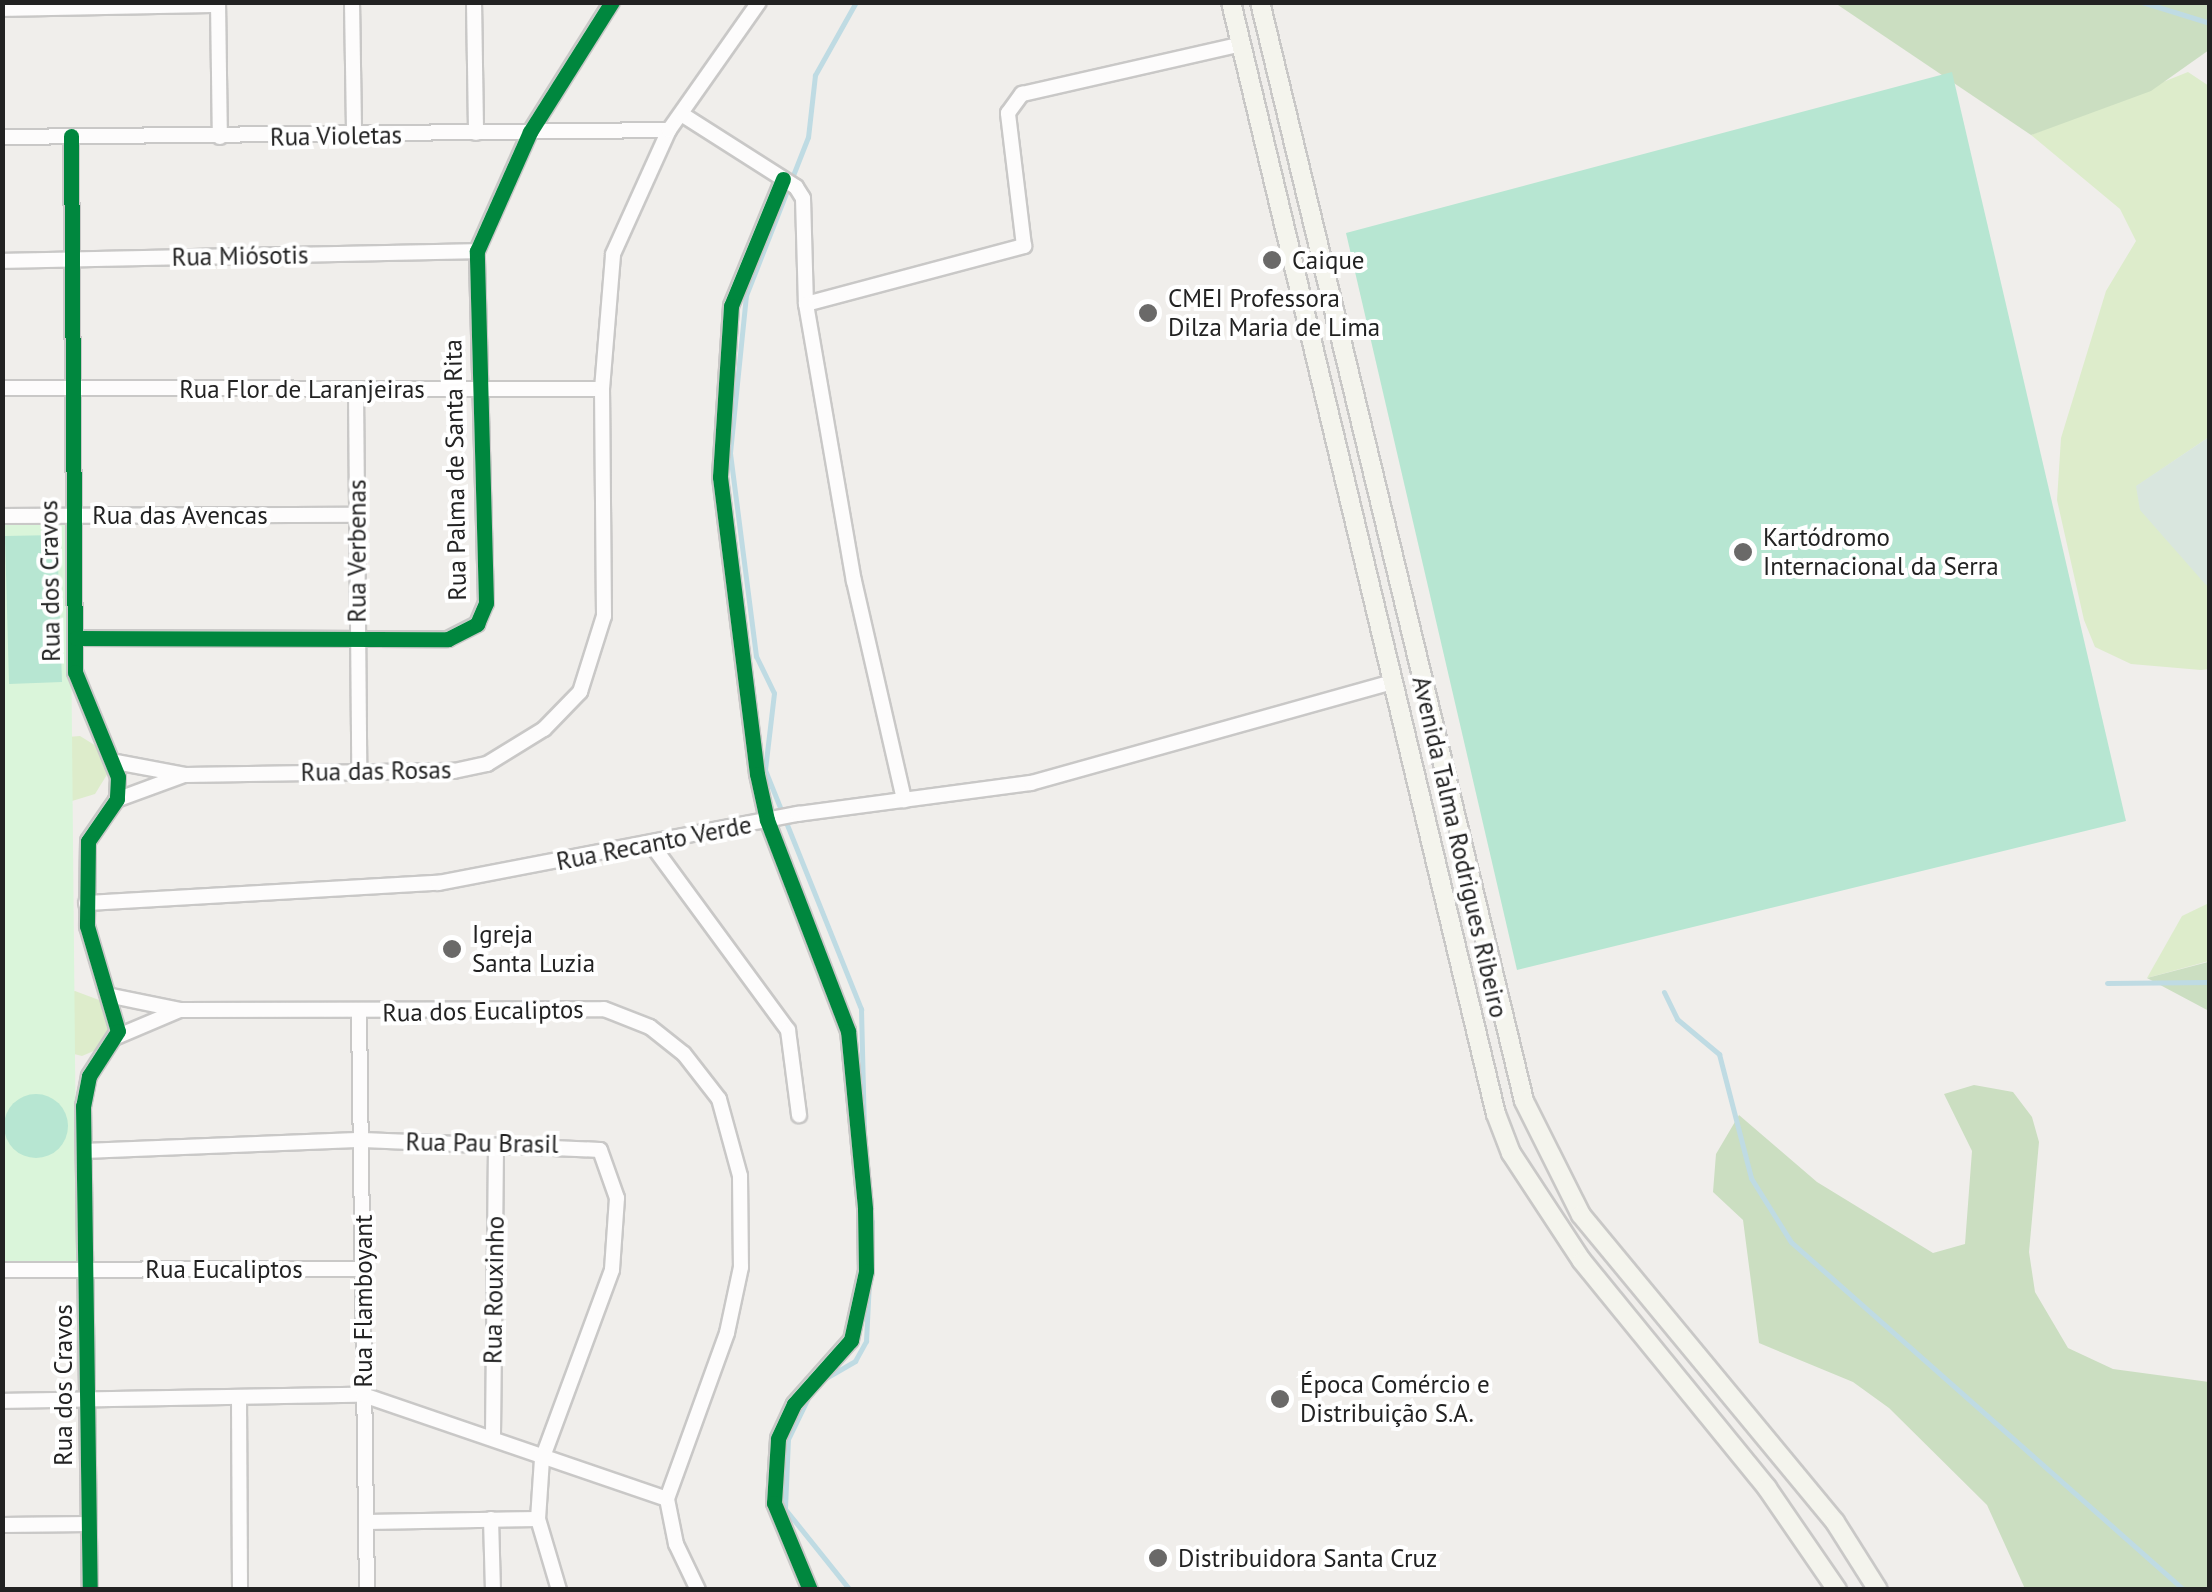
<!DOCTYPE html>
<meta charset="utf-8">
<style>
body{margin:0}
#map{position:relative;width:2212px;height:1592px;overflow:hidden;background:#f0eeeb;font-family:"PT Sans",sans-serif}
div>[style]{position:absolute}
.grass>*{inset:0;background:#ddeccb}
.forest>*{inset:0;background:#cbdec1}
.wetland>*{inset:0;background:#d9e6de}
.park>*{inset:0;background:#daf5da}
.pitch>*{inset:0;background:#b7e6d2}
.round{border-radius:50%}
.stream>*{height:5px;margin:-2.5px;padding:0 2.5px;transform-origin:2.5px;border-radius:2.5px;background:#bfdbe3}
.roads{filter:drop-shadow(2px 0 #c9c8c7) drop-shadow(-2px 0 #c9c8c7) drop-shadow(0 2px #c9c8c7) drop-shadow(0 -2px #c9c8c7)}
.minor>*{height:14px;margin:-7px;padding:0 7px;transform-origin:7px;border-radius:7px;background:#fdfcfc}
.secondary>*{height:18px;margin:-9px;padding:0 9px;transform-origin:9px;border-radius:9px;background:#f4f4ed}
.cycleway>*{height:15px;margin:-7.5px;padding:0 7.5px;transform-origin:7.5px;border-radius:7.5px;background:#00873e}
.dots>*{width:28px;height:28px;translate:-50% -50%;box-sizing:border-box;border:5px solid #fff;border-radius:50%}
span{translate:-50% -50%;white-space:nowrap;text-align:center;line-height:1.15;-webkit-text-stroke:8px #fff;paint-order:stroke}
.street-label{font-size:25px;color:#222}
.poi-label{font-size:25px;color:#222}
.left{translate:0 -50%;text-align:left}
.frame{position:absolute;inset:0;border:5px solid #222;pointer-events:none}
</style>
<div id="map">
<div class="grass">
<div style="clip-path:polygon(2188px 72px,2209px 86px,2209px 437px,2137px 486px,2209px 584px,2209px 669px,2201px 670px,2131px 664px,2095px 647px,2084px 620px,2057px 500px,2061px 438px,2106px 291px,2136px 241px,2120px 209px,2031px 135px)"></div>
<div style="clip-path:polygon(80px 736px,101px 749px,108px 773px,95px 794px,72px 801px,67px 737px)"></div>
<div style="clip-path:polygon(2209px 903px,2209px 961px,2147px 978px,2182px 916px)"></div>
<div style="clip-path:polygon(75px 991px,107px 1003px,114px 1026px,103px 1047px,82px 1056px,70px 1053px,64px 995px)"></div>
</div>
<div class="forest">
<div style="clip-path:polygon(1835px 3px,2209px 3px,2209px 50px,2151px 91px,2031px 135px)"></div>
<div style="clip-path:polygon(2209px 961px,2209px 1011px,2147px 978px,2208px 962px)"></div>
<div style="clip-path:polygon(1974px 1085px,2013px 1092px,2032px 1117px,2039px 1142px,2029px 1252px,2035px 1292px,2068px 1348px,2113px 1369px,2209px 1382px,2209px 1589px,2025px 1589px,1987px 1505px,1889px 1408px,1853px 1382px,1759px 1343px,1743px 1220px,1713px 1192px,1716px 1154px,1739px 1115px,1817px 1182px,1933px 1253px,1965px 1244px,1972px 1151px,1944px 1094px)"></div>
</div>
<div class="wetland">
<div style="clip-path:polygon(2209px 437px,2210px 584px,2206px 585px,2140px 510px,2136px 486px)"></div>
</div>
<div class="park">
<div style="clip-path:polygon(70px 521px,77px 1268px,3px 1269px,2px 522px)"></div>
</div>
<div class="pitch">
<div style="clip-path:polygon(1952px 72px,2126px 821px,1517px 970px,1346px 233px)"></div>
<div style="clip-path:polygon(57px 535px,62px 682px,9px 684px,5px 536px)"></div>
<div class="round" style="left:4px;top:1094px;width:64px;height:64px"></div>
</div>
<div class="stream">
<div style="left:856px;top:2px;width:84px;rotate:119.3deg"></div>
<div style="left:815px;top:75px;width:62px;rotate:96.4deg"></div>
<div style="left:808px;top:137px;width:170px;rotate:111.4deg"></div>
<div style="left:746px;top:295px;width:159px;rotate:95.8deg"></div>
<div style="left:730px;top:453px;width:205px;rotate:82.7deg"></div>
<div style="left:756px;top:656px;width:41px;rotate:64.1deg"></div>
<div style="left:774px;top:693px;width:78px;rotate:96.7deg"></div>
<div style="left:765px;top:770px;width:258px;rotate:68.1deg"></div>
<div style="left:861px;top:1009px;width:122px;rotate:88.6deg"></div>
<div style="left:2142px;top:2px;width:71px;rotate:17.2deg"></div>
<div style="left:2107px;top:983px;width:103px;rotate:-0.6deg"></div>
<div style="left:1664px;top:992px;width:30px;rotate:64deg"></div>
<div style="left:1677px;top:1019px;width:55px;rotate:39.8deg"></div>
<div style="left:1719px;top:1054px;width:128px;rotate:75.5deg"></div>
<div style="left:1751px;top:1178px;width:75px;rotate:58deg"></div>
<div style="left:1791px;top:1242px;width:525px;rotate:41.52deg"></div>
<div style="left:824px;top:1379px;width:36px;rotate:-30deg"></div>
<div style="left:855px;top:1361px;width:23px;rotate:-61deg"></div>
<div style="left:866px;top:1341px;width:120px;rotate:-87.1deg"></div>
<div style="left:808px;top:1398px;width:46px;rotate:116deg"></div>
<div style="left:788px;top:1439px;width:70px;rotate:92.5deg"></div>
<div style="left:785px;top:1509px;width:104px;rotate:51.3deg"></div>
</div>
<div class="roads">
<div class="minor">
<div style="left:218px;top:2px;width:135px;rotate:89.2deg"></div>
<div style="left:352px;top:2px;width:134px;rotate:89.1deg"></div>
<div style="left:474px;top:2px;width:131px;rotate:89.1deg"></div>
<div style="left:2px;top:9px;width:216px;rotate:-1.1deg"></div>
<div style="left:683px;top:115px;width:134px;rotate:32.5deg"></div>
<div style="left:796px;top:187px;width:13px;rotate:58deg"></div>
<div style="left:803px;top:198px;width:106px;rotate:88.4deg"></div>
<div style="left:806px;top:304px;width:226px;rotate:-14.9deg"></div>
<div style="left:1024px;top:246px;width:134px;rotate:-96.9deg"></div>
<div style="left:1008px;top:113px;width:24px;rotate:-54deg"></div>
<div style="left:1022px;top:94px;width:221px;rotate:-12.8deg"></div>
<div style="left:71px;top:136px;width:536px;rotate:89.57deg"></div>
<div style="left:75px;top:672px;width:113px;rotate:67.7deg"></div>
<div style="left:118px;top:777px;width:22px;rotate:93deg"></div>
<div style="left:117px;top:799px;width:51px;rotate:124.6deg"></div>
<div style="left:88px;top:841px;width:85px;rotate:90.7deg"></div>
<div style="left:87px;top:926px;width:109px;rotate:73.6deg"></div>
<div style="left:118px;top:1031px;width:54px;rotate:122.8deg"></div>
<div style="left:89px;top:1076px;width:31px;rotate:101deg"></div>
<div style="left:83px;top:1106px;width:484px;rotate:89.2deg"></div>
<div style="left:2px;top:137px;width:667px;rotate:-0.6deg"></div>
<div style="left:783px;top:179px;width:137px;rotate:112.3deg"></div>
<div style="left:731px;top:306px;width:171px;rotate:93.7deg"></div>
<div style="left:720px;top:477px;width:299px;rotate:82.9deg"></div>
<div style="left:757px;top:774px;width:47px;rotate:77.7deg"></div>
<div style="left:767px;top:820px;width:226px;rotate:69deg"></div>
<div style="left:848px;top:1031px;width:179px;rotate:84.5deg"></div>
<div style="left:865px;top:1209px;width:62px;rotate:89.1deg"></div>
<div style="left:866px;top:1271px;width:71px;rotate:102.3deg"></div>
<div style="left:851px;top:1340px;width:86px;rotate:131.7deg"></div>
<div style="left:794px;top:1404px;width:38px;rotate:115deg"></div>
<div style="left:778px;top:1439px;width:64px;rotate:93.6deg"></div>
<div style="left:774px;top:1503px;width:94px;rotate:67.5deg"></div>
<div style="left:2px;top:261px;width:475px;rotate:-1.2deg"></div>
<div style="left:806px;top:304px;width:281px;rotate:80.2deg"></div>
<div style="left:854px;top:581px;width:225px;rotate:77.1deg"></div>
<div style="left:2px;top:388px;width:600px;rotate:0.1deg"></div>
<div style="left:356px;top:391px;width:380px;rotate:89.5deg"></div>
<div style="left:2px;top:516px;width:355px;rotate:-0.2deg"></div>
<div style="left:76px;top:638px;width:372px;rotate:0.2deg"></div>
<div style="left:448px;top:639px;width:33px;rotate:-27deg"></div>
<div style="left:477px;top:624px;width:23px;rotate:-67deg"></div>
<div style="left:486px;top:603px;width:352px;rotate:-91.5deg"></div>
<div style="left:477px;top:251px;width:130px;rotate:-66deg"></div>
<div style="left:530px;top:132px;width:154px;rotate:-57.8deg"></div>
<div style="left:116px;top:762px;width:70px;rotate:10.7deg"></div>
<div style="left:185px;top:775px;width:269px;rotate:-0.9deg"></div>
<div style="left:454px;top:771px;width:34px;rotate:-12deg"></div>
<div style="left:487px;top:764px;width:67px;rotate:-31.6deg"></div>
<div style="left:544px;top:729px;width:52px;rotate:-45.8deg"></div>
<div style="left:580px;top:692px;width:80px;rotate:-72.5deg"></div>
<div style="left:604px;top:616px;width:227px;rotate:-90.5deg"></div>
<div style="left:602px;top:389px;width:135px;rotate:-85.3deg"></div>
<div style="left:613px;top:254px;width:136px;rotate:-65.7deg"></div>
<div style="left:669px;top:130px;width:156px;rotate:-54.9deg"></div>
<div style="left:116px;top:800px;width:72px;rotate:-20.2deg"></div>
<div style="left:652px;top:845px;width:230px;rotate:53.7deg"></div>
<div style="left:788px;top:1030px;width:86px;rotate:82.6deg"></div>
<div style="left:86px;top:903px;width:353px;rotate:-3.3deg"></div>
<div style="left:438px;top:883px;width:367px;rotate:-10.9deg"></div>
<div style="left:798px;top:814px;width:235px;rotate:-7.6deg"></div>
<div style="left:1031px;top:783px;width:371px;rotate:-15.6deg"></div>
<div style="left:112px;top:996px;width:69px;rotate:11.6deg"></div>
<div style="left:180px;top:1010px;width:424px;rotate:-0.1deg"></div>
<div style="left:604px;top:1009px;width:49px;rotate:21.4deg"></div>
<div style="left:650px;top:1027px;width:43px;rotate:38.5deg"></div>
<div style="left:684px;top:1054px;width:57px;rotate:52.1deg"></div>
<div style="left:719px;top:1099px;width:80px;rotate:74.7deg"></div>
<div style="left:740px;top:1176px;width:91px;rotate:89.4deg"></div>
<div style="left:741px;top:1267px;width:67px;rotate:102deg"></div>
<div style="left:727px;top:1333px;width:177px;rotate:109.9deg"></div>
<div style="left:667px;top:1499px;width:46px;rotate:78.7deg"></div>
<div style="left:676px;top:1544px;width:51px;rotate:64.4deg"></div>
<div style="left:359px;top:1013px;width:577px;rotate:89.21deg"></div>
<div style="left:116px;top:1037px;width:69px;rotate:-22.9deg"></div>
<div style="left:84px;top:1151px;width:279px;rotate:-2.3deg"></div>
<div style="left:363px;top:1140px;width:237px;rotate:2.4deg"></div>
<div style="left:600px;top:1150px;width:51px;rotate:70.5deg"></div>
<div style="left:617px;top:1198px;width:72px;rotate:94deg"></div>
<div style="left:612px;top:1270px;width:202px;rotate:110.3deg"></div>
<div style="left:542px;top:1459px;width:60px;rotate:93.8deg"></div>
<div style="left:538px;top:1519px;width:74px;rotate:73.5deg"></div>
<div style="left:2px;top:1270px;width:359px;rotate:-0.2deg"></div>
<div style="left:239px;top:1398px;width:192px;rotate:89.7deg"></div>
<div style="left:2px;top:1401px;width:361px;rotate:-1deg"></div>
<div style="left:363px;top:1395px;width:321px;rotate:18.9deg"></div>
<div style="left:493px;top:1434px;width:288px;rotate:-89.4deg"></div>
<div style="left:491px;top:1519px;width:71px;rotate:88.4deg"></div>
<div style="left:367px;top:1522px;width:171px;rotate:-1deg"></div>
<div style="left:2px;top:1525px;width:87px;rotate:-0.7deg"></div>
</div>
<div class="secondary">
<div style="left:1231px;top:2px;width:1143px;rotate:76.6deg"></div>
<div style="left:1496px;top:1114px;width:42px;rotate:69deg"></div>
<div style="left:1511px;top:1153px;width:129px;rotate:56.7deg"></div>
<div style="left:1582px;top:1261px;width:293px;rotate:50.8deg"></div>
<div style="left:1767px;top:1488px;width:124px;rotate:55.5deg"></div>
<div style="left:1260px;top:2px;width:1130px;rotate:76.49deg"></div>
<div style="left:1524px;top:1101px;width:127px;rotate:63.4deg"></div>
<div style="left:1581px;top:1215px;width:398px;rotate:50.4deg"></div>
<div style="left:1835px;top:1522px;width:80px;rotate:57.7deg"></div>
</div>
</div>
<div class="cycleway">
<div style="left:71px;top:136px;width:536px;rotate:89.57deg"></div>
<div style="left:75px;top:672px;width:113px;rotate:67.7deg"></div>
<div style="left:118px;top:777px;width:22px;rotate:93deg"></div>
<div style="left:117px;top:799px;width:51px;rotate:124.6deg"></div>
<div style="left:88px;top:841px;width:85px;rotate:90.7deg"></div>
<div style="left:87px;top:926px;width:109px;rotate:73.6deg"></div>
<div style="left:118px;top:1031px;width:54px;rotate:122.8deg"></div>
<div style="left:89px;top:1076px;width:31px;rotate:101deg"></div>
<div style="left:83px;top:1106px;width:484px;rotate:89.2deg"></div>
<div style="left:783px;top:179px;width:137px;rotate:112.3deg"></div>
<div style="left:731px;top:306px;width:171px;rotate:93.7deg"></div>
<div style="left:720px;top:477px;width:299px;rotate:82.9deg"></div>
<div style="left:757px;top:774px;width:47px;rotate:77.7deg"></div>
<div style="left:767px;top:820px;width:226px;rotate:69deg"></div>
<div style="left:848px;top:1031px;width:179px;rotate:84.5deg"></div>
<div style="left:865px;top:1209px;width:62px;rotate:89.1deg"></div>
<div style="left:866px;top:1271px;width:71px;rotate:102.3deg"></div>
<div style="left:851px;top:1340px;width:86px;rotate:131.7deg"></div>
<div style="left:794px;top:1404px;width:38px;rotate:115deg"></div>
<div style="left:778px;top:1439px;width:64px;rotate:93.6deg"></div>
<div style="left:774px;top:1503px;width:94px;rotate:67.5deg"></div>
<div style="left:76px;top:638px;width:372px;rotate:0.2deg"></div>
<div style="left:448px;top:639px;width:33px;rotate:-27deg"></div>
<div style="left:477px;top:624px;width:23px;rotate:-67deg"></div>
<div style="left:486px;top:603px;width:352px;rotate:-91.5deg"></div>
<div style="left:477px;top:251px;width:130px;rotate:-66deg"></div>
<div style="left:530px;top:132px;width:154px;rotate:-57.8deg"></div>
</div>
<div class="dots">
<div style="left:1272px;top:260px;background:#6a6968"></div>
<div style="left:1148px;top:313px;background:#6a6968"></div>
<div style="left:1743px;top:552px;background:#6a6968"></div>
<div style="left:452px;top:949px;background:#6a6968"></div>
<div style="left:1280px;top:1399px;background:#6a6968"></div>
<div style="left:1158px;top:1558px;background:#6a6968"></div>
</div>
<div class="street-label">
<span style="left:336px;top:136px;rotate:-1deg">Rua Violetas</span>
<span style="left:240px;top:256px;rotate:-1deg">Rua Miósotis</span>
<span style="left:302px;top:389px">Rua Flor de Laranjeiras</span>
<span style="left:455px;top:470px;rotate:-91deg">Rua Palma de Santa Rita</span>
<span style="left:180px;top:515px">Rua das Avencas</span>
<span style="left:357px;top:551px;rotate:-90deg">Rua Verbenas</span>
<span style="left:50px;top:581px;rotate:-91deg">Rua dos Cravos</span>
<span style="left:376px;top:771px;rotate:-1deg">Rua das Rosas</span>
<span style="left:654px;top:843px;rotate:-11deg">Rua Recanto Verde</span>
<span style="left:1460px;top:847px;rotate:77deg">Avenida Talma Rodrigues Ribeiro</span>
<span style="left:483px;top:1011px;rotate:-1deg">Rua dos Eucaliptos</span>
<span style="left:482px;top:1143px;rotate:1deg">Rua Pau Brasil</span>
<span style="left:224px;top:1269px">Rua Eucaliptos</span>
<span style="left:494px;top:1290px;rotate:-89deg">Rua Rouxinho</span>
<span style="left:363px;top:1301px;rotate:-90deg">Rua Flamboyant</span>
<span style="left:63px;top:1385px;rotate:-90deg">Rua dos Cravos</span>
</div>
<div class="poi-label">
<span class="left" style="left:1292px;top:260px">Caique</span>
<span class="left" style="left:1168px;top:313px">CMEI Professora<br>Dilza Maria de Lima</span>
<span class="left" style="left:1763px;top:552px">Kartódromo<br>Internacional da Serra</span>
<span class="left" style="left:472px;top:949px">Igreja<br>Santa Luzia</span>
<span class="left" style="left:1300px;top:1399px">Época Comércio e<br>Distribuição S.A.</span>
<span class="left" style="left:1178px;top:1558px">Distribuidora Santa Cruz</span>
</div>
<div class="frame"></div>
</div>
